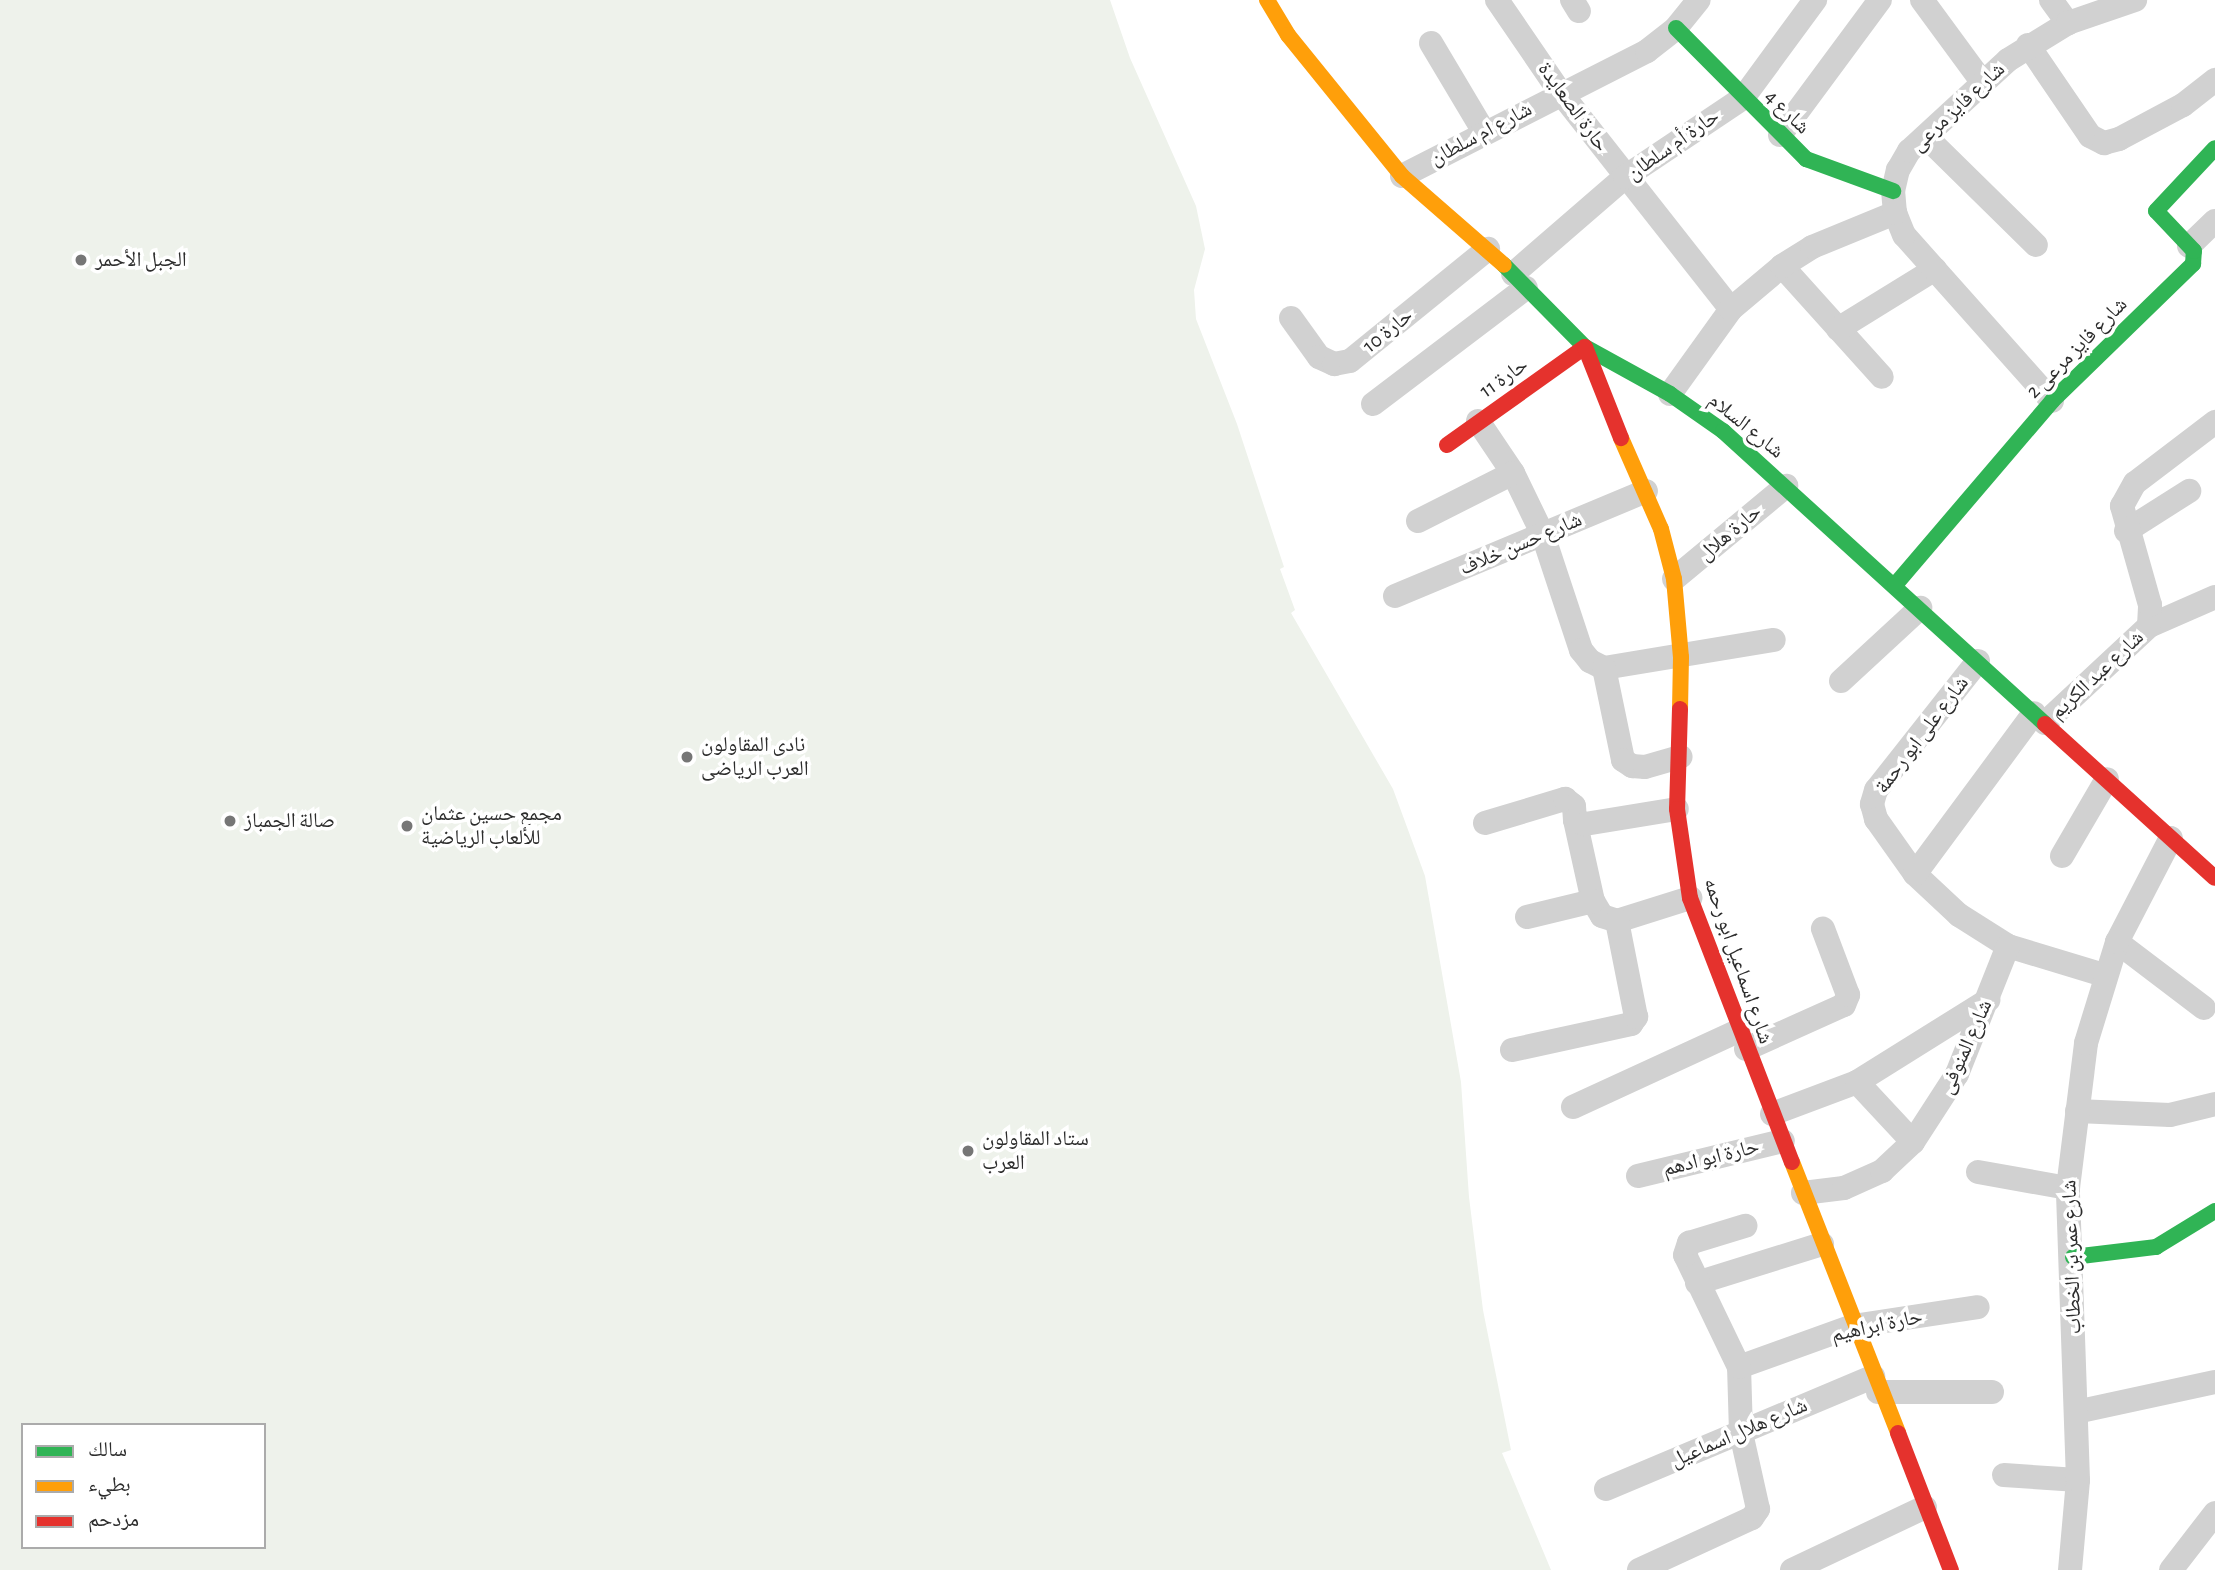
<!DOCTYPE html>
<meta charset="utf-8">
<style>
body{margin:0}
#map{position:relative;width:2215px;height:1570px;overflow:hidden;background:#fff;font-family:"Alegreya Sans","Noto Naskh Arabic",sans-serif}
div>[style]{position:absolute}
.green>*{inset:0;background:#eef2eb}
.street>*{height:24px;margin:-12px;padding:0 12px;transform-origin:12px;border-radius:12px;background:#d1d1d1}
.fast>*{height:16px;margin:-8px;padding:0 8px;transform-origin:8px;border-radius:8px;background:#30b455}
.slow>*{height:16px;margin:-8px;padding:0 8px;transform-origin:8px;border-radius:8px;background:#ff9f0a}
.jam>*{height:16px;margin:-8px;padding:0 8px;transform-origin:8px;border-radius:8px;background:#e5322d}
.dots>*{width:19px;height:19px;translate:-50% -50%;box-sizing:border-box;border:4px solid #fff;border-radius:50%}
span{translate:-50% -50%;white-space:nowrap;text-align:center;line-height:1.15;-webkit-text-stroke:7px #fff;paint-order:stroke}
.street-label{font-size:21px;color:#2c2c2c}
.poi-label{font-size:21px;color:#2c2c2c}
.left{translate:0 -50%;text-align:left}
.legend{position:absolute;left:21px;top:1423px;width:245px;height:126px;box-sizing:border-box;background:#fff;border:2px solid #ababab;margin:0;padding:9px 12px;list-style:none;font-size:21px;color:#2c2c2c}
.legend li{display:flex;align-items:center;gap:14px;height:35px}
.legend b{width:35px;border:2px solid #ababab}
</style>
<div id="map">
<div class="green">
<div style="clip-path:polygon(evenodd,0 0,1110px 0,1130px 58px,1196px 206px,1205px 249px,1194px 290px,1196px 319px,1237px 424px,1284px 567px,1280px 569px,1295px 610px,1291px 613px,1393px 789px,1425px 876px,1461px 1082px,1469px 1197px,1483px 1310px,1511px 1450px,1502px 1453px,1551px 1570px,0 1570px,0 0,23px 1425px,264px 1425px,264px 1547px,23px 1547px,23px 1425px)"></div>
</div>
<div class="street">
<div style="left:1497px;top:0;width:112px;rotate:55.6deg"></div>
<div style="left:1560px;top:92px;width:276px;rotate:51.8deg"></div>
<div style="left:1572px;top:0;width:13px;rotate:58deg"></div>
<div style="left:1922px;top:0;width:103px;rotate:53.7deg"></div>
<div style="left:2051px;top:0;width:29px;rotate:54deg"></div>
<div style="left:1431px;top:43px;width:104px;rotate:59.2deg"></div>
<div style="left:2028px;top:45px;width:110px;rotate:55.7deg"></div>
<div style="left:2090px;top:136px;width:16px;rotate:27deg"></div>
<div style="left:2104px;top:143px;width:16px;rotate:-15deg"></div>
<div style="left:2119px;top:139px;width:72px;rotate:-28deg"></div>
<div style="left:2183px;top:105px;width:41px;rotate:-38deg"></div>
<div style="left:1780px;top:135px;width:168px;rotate:-53.5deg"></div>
<div style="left:1926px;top:137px;width:154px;rotate:44.5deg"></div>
<div style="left:1402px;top:176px;width:275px;rotate:-27deg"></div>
<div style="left:1647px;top:51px;width:37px;rotate:-38deg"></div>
<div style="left:1676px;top:28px;width:36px;rotate:-51deg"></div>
<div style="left:2189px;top:246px;width:36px;rotate:-44deg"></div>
<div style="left:1782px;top:266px;width:149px;rotate:48deg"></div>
<div style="left:1513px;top:274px;width:148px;rotate:-40.9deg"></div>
<div style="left:1625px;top:177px;width:142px;rotate:-33.8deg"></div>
<div style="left:1743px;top:98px;width:122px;rotate:-53.7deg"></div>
<div style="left:1291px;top:318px;width:48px;rotate:54.3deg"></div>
<div style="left:1319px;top:357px;width:17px;rotate:25deg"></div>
<div style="left:1334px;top:364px;width:16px;rotate:-11deg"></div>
<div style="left:1350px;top:361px;width:178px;rotate:-39.1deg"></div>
<div style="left:1838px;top:329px;width:114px;rotate:-31.7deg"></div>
<div style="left:1670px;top:394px;width:105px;rotate:-54.3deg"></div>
<div style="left:1731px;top:309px;width:67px;rotate:-40.1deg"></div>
<div style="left:1782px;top:266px;width:36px;rotate:-32deg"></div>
<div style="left:1812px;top:247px;width:90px;rotate:-22.3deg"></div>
<div style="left:2052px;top:401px;width:222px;rotate:-131.7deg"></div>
<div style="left:1904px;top:235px;width:24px;rotate:-112deg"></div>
<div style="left:1895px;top:213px;width:22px;rotate:-95deg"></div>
<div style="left:1893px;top:191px;width:22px;rotate:-77deg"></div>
<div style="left:1898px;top:170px;width:22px;rotate:-60deg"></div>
<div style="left:1909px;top:151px;width:134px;rotate:-42.6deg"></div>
<div style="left:2008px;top:60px;width:70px;rotate:-31.7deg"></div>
<div style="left:2068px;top:23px;width:71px;rotate:-18.9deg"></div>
<div style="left:1373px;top:404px;width:192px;rotate:-37.2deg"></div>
<div style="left:1478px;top:421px;width:63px;rotate:56.1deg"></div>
<div style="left:1513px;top:473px;width:69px;rotate:64.2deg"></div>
<div style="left:1543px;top:535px;width:121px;rotate:71.7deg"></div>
<div style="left:1581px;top:650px;width:14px;rotate:51deg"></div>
<div style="left:1590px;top:661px;width:16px;rotate:27deg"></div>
<div style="left:1604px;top:668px;width:172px;rotate:-9.4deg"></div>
<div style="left:1418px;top:521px;width:106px;rotate:-26.8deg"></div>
<div style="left:2126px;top:531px;width:75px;rotate:-32.4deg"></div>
<div style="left:1674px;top:579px;width:146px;rotate:-39.7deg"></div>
<div style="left:1395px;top:596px;width:272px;rotate:-22.7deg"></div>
<div style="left:2149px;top:626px;width:72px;rotate:-23.7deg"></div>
<div style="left:1978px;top:661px;width:164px;rotate:128.3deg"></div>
<div style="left:1876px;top:790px;width:15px;rotate:106deg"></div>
<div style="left:1872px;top:804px;width:16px;rotate:75deg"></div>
<div style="left:1876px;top:819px;width:67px;rotate:54.7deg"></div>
<div style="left:1915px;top:874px;width:60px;rotate:43deg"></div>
<div style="left:1959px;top:915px;width:58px;rotate:32.3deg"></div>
<div style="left:2008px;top:946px;width:100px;rotate:16.8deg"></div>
<div style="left:1604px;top:668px;width:94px;rotate:78.3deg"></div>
<div style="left:1623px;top:760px;width:11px;rotate:34deg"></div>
<div style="left:1632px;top:766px;width:13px;rotate:4deg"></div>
<div style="left:1645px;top:767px;width:37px;rotate:-16deg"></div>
<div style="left:1841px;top:681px;width:108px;rotate:-42.7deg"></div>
<div style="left:2045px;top:723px;width:142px;rotate:-43deg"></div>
<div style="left:2149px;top:626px;width:21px;rotate:-87deg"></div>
<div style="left:2150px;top:605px;width:103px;rotate:-105.8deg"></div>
<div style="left:2122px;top:506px;width:26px;rotate:-61deg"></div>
<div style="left:2135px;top:483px;width:101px;rotate:-37.3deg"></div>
<div style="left:1575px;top:820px;width:83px;rotate:77.5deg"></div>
<div style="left:1593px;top:901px;width:17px;rotate:59deg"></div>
<div style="left:1602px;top:916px;width:16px;rotate:18deg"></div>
<div style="left:1617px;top:921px;width:77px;rotate:-17.5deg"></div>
<div style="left:1485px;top:823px;width:84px;rotate:-16.7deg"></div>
<div style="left:1565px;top:799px;width:11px;rotate:38deg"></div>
<div style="left:1574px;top:806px;width:14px;rotate:86deg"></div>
<div style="left:1575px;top:820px;width:11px;rotate:22deg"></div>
<div style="left:1585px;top:824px;width:93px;rotate:-9.3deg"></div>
<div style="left:2062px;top:856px;width:89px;rotate:-59.7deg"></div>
<div style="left:1915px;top:874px;width:200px;rotate:-53.5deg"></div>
<div style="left:1527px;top:917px;width:68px;rotate:-13.6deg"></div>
<div style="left:2117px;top:942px;width:109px;rotate:37.2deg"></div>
<div style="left:1746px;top:1049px;width:107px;rotate:-24.2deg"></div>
<div style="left:1844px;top:1005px;width:11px;rotate:-68deg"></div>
<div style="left:1848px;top:995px;width:71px;rotate:-110.7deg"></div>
<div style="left:1512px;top:1050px;width:122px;rotate:-12.3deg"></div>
<div style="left:1631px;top:1024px;width:9px;rotate:-54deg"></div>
<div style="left:1636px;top:1017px;width:98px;rotate:-101.2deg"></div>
<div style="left:1857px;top:1082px;width:82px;rotate:47deg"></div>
<div style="left:1573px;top:1107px;width:182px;rotate:-24.7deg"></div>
<div style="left:2077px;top:1111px;width:93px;rotate:2.5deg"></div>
<div style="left:2170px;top:1115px;width:46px;rotate:-13.7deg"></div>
<div style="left:1772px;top:1114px;width:91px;rotate:-20.6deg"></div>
<div style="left:1857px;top:1082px;width:155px;rotate:-32deg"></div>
<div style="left:1978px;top:1172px;width:91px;rotate:10.1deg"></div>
<div style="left:1638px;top:1176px;width:149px;rotate:-13.6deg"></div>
<div style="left:1803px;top:1193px;width:41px;rotate:-7deg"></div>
<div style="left:1844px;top:1188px;width:42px;rotate:-24.1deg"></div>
<div style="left:1882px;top:1171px;width:42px;rotate:-43.1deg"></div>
<div style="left:1913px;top:1142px;width:81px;rotate:-57.1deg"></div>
<div style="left:1957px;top:1074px;width:138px;rotate:-68.3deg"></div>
<div style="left:1697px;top:1283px;width:131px;rotate:-17.3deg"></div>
<div style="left:1739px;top:1367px;width:121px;rotate:-19.8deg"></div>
<div style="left:1853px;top:1326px;width:126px;rotate:-8.6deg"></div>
<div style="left:1878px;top:1392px;width:114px"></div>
<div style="left:2076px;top:1412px;width:142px;rotate:-12.2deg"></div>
<div style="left:2004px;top:1475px;width:74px;rotate:3.9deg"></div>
<div style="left:1606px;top:1489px;width:290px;rotate:-22.8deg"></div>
<div style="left:1639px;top:1570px;width:124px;rotate:-24.7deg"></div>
<div style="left:1752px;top:1518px;width:11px;rotate:-56deg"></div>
<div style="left:1758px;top:1509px;width:78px;rotate:-102.6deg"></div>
<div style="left:1741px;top:1433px;width:66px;rotate:-91.7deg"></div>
<div style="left:1739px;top:1367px;width:124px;rotate:-115.7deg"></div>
<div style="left:1685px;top:1255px;width:13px;rotate:-72deg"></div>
<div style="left:1689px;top:1243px;width:59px;rotate:-16.9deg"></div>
<div style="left:1792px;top:1570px;width:147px;rotate:-25.3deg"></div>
<div style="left:2070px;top:1570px;width:90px;rotate:-84.9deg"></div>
<div style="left:2078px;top:1480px;width:292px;rotate:-92deg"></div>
<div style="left:2068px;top:1188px;width:146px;rotate:-82.9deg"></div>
<div style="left:2086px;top:1043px;width:106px;rotate:-72.9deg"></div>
<div style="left:2117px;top:942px;width:117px;rotate:-62.6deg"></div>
<div style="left:2171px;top:1570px;width:72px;rotate:-52.3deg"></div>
</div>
<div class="fast">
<div style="left:1676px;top:28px;width:185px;rotate:45.2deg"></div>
<div style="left:1806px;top:159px;width:93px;rotate:20.2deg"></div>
<div style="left:1504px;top:265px;width:115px;rotate:45.4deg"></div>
<div style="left:1585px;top:347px;width:97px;rotate:28.9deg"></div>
<div style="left:1670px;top:394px;width:65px;rotate:34.9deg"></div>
<div style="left:1723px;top:431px;width:435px;rotate:42.3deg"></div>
<div style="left:1895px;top:585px;width:242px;rotate:-49.5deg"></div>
<div style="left:2052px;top:401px;width:197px;rotate:-44.2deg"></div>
<div style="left:2193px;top:264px;width:13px;rotate:-86deg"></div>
<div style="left:2194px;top:251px;width:55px;rotate:-133.5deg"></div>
<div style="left:2156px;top:211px;width:86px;rotate:-46.9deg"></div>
<div style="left:2073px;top:1257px;width:84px;rotate:-6.9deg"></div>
<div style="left:2156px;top:1247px;width:69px;rotate:-31.4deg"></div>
</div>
<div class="slow">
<div style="left:1267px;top:0;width:41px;rotate:59deg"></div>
<div style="left:1288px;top:35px;width:181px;rotate:51deg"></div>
<div style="left:1402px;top:176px;width:135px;rotate:41.1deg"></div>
<div style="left:1621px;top:438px;width:99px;rotate:66.3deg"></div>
<div style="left:1661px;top:529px;width:52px;rotate:75.4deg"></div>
<div style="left:1674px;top:579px;width:78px;rotate:84.9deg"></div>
<div style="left:1681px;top:657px;width:52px;rotate:91.1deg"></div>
<div style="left:1792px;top:1162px;width:291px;rotate:68.6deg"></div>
</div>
<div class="jam">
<div style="left:1447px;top:445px;width:169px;rotate:-35.4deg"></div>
<div style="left:1585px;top:347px;width:98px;rotate:68.4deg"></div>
<div style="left:1680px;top:709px;width:100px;rotate:91.7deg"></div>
<div style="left:1677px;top:809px;width:90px;rotate:81.7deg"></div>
<div style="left:1690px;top:898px;width:283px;rotate:68.9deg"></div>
<div style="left:2045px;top:724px;width:229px;rotate:42.2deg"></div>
<div style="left:1898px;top:1433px;width:147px;rotate:68.9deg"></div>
</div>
<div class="dots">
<div style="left:81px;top:260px;background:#767676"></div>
<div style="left:687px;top:757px;background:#767676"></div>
<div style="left:230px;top:821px;background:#767676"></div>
<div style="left:407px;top:826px;background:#767676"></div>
<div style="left:968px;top:1151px;background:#767676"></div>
</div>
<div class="street-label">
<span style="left:1573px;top:107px;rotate:54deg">حارة الصعايدة</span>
<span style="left:1958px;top:107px;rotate:-43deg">شارع فايز مرعى</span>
<span style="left:1787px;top:112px;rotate:44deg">شارع 4</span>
<span style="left:1481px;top:134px;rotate:-28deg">شارع ام سلطان</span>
<span style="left:1673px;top:145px;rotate:-35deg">حارة أم سلطان</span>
<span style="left:1388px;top:331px;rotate:-39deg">حارة 10</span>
<span style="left:2077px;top:348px;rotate:-45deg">شارع فايز مرعى 2</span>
<span style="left:1504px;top:378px;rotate:-35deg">حارة 11</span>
<span style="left:1746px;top:426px;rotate:39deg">شارع السلام</span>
<span style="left:1730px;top:533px;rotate:-40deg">حارة هلال</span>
<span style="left:1521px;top:544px;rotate:-23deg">شارع حسن خلاف</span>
<span style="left:2097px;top:675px;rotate:-43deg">شارع عبد الكريم</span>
<span style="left:1922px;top:735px;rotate:-53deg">شارع على ابو رحمة</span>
<span style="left:1738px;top:961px;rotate:71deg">شارع اسماعيل ابو رحمه</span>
<span style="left:1966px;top:1047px;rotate:-66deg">شارع المنوفى</span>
<span style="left:1711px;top:1158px;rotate:-14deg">حارة ابو ادهم</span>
<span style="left:2072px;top:1257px;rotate:-92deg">شارع عمر بن الخطاب</span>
<span style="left:1877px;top:1326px;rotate:-12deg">حارة ابراهيم</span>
<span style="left:1739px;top:1433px;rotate:-23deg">شارع هلال اسماعيل</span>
</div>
<div class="poi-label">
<span class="left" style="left:95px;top:260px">الجبل الأحمر</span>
<span class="left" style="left:701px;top:757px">نادى المقاولون<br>العرب الرياضى</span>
<span class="left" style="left:421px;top:826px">مجمع حسين عثمان<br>للألعاب الرياضية</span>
<span class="left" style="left:244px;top:821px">صالة الجمباز</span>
<span class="left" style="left:982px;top:1151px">ستاد المقاولون<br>العرب</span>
</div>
<ul class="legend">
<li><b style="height:9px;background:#30b455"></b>سالك</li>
<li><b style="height:9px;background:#ff9f0a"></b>بطيء</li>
<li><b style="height:9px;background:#e5322d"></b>مزدحم</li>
</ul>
</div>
